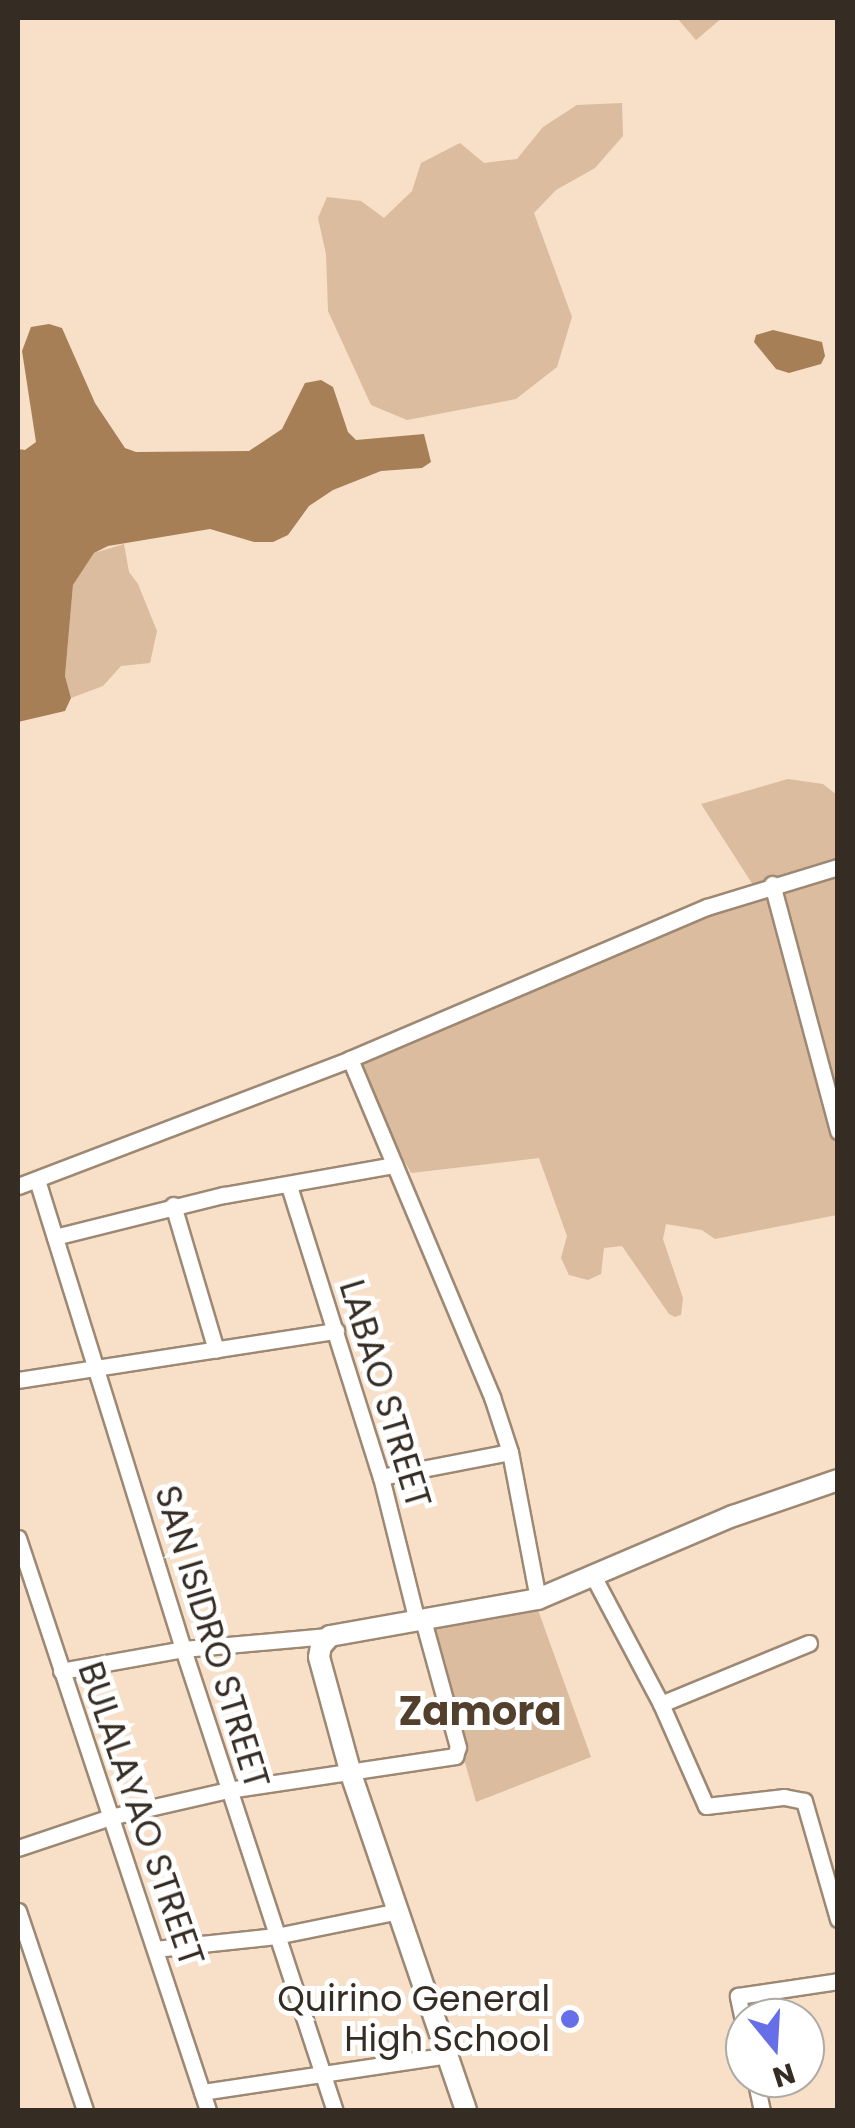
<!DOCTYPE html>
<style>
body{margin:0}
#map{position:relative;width:855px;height:2128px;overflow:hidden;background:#f7dfc8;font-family:Poppins,sans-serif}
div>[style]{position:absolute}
.green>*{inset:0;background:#dbbc9f}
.water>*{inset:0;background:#a67f56}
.roads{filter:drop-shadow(2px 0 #9d8873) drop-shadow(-2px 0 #9d8873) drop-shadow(0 2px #9d8873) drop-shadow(0 -2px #9d8873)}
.minor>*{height:15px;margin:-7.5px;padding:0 7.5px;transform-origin:7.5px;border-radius:7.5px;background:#fff}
.major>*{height:20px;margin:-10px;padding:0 10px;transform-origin:10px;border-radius:10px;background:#fff}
.dots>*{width:28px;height:28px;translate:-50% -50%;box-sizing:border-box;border:5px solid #fff;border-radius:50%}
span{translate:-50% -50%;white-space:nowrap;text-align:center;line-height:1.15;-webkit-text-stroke:10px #fff;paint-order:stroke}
.street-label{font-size:35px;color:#352c24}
.poi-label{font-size:35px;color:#352c24}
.right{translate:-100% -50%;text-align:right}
.quarter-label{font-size:40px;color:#523f2c;font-weight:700}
.frame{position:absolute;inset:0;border:20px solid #352c24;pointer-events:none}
.north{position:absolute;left:725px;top:1998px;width:100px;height:100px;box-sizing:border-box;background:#fff;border:2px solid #aeaba7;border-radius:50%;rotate:162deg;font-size:28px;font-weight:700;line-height:40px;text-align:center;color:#352c24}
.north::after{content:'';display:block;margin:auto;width:35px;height:45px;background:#666fe8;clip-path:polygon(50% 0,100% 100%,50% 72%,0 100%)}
</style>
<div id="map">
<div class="green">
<div style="clip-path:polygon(677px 18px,722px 18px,696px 40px)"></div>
<div style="clip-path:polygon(622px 103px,623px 136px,595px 168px,556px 190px,534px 213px,572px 317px,557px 367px,516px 399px,407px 420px,371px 405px,328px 311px,326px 254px,318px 218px,327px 197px,361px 201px,384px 218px,412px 191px,421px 163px,460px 143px,484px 163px,517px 159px,543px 127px,577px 105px)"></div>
<div style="clip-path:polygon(124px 544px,129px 572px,138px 584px,157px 631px,150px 663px,121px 666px,103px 686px,71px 698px,65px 676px,73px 585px,94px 553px)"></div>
<div style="clip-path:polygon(788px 779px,823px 784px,837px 795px,837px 1215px,715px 1239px,702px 1230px,666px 1224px,663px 1239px,683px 1298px,681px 1315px,675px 1317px,669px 1314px,622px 1246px,604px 1248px,601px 1274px,588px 1280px,569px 1275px,561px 1258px,567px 1236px,539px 1158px,411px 1173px,350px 1059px,755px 888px,701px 804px)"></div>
<div style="clip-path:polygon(533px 1596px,591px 1757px,476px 1802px,426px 1622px)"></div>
</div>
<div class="water">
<div style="clip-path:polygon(49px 324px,62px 328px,95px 403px,125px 448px,136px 452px,249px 451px,282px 429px,305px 383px,321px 380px,333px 387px,348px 432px,356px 440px,424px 434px,431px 462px,422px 468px,381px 471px,333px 490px,309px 506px,288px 535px,273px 542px,254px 542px,210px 529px,108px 546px,94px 553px,73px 585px,65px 676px,71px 698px,65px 711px,18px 722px,18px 449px,25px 450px,36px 442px,22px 351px,31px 327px)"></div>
<div style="clip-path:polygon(773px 330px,822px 342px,825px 356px,821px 364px,789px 373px,776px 369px,754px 342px,756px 335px)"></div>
</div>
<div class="roads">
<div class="minor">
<div style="left:772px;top:884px;width:256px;rotate:75deg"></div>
<div style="left:350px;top:1059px;width:367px;rotate:67.2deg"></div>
<div style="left:492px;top:1397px;width:58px;rotate:71.9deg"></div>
<div style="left:510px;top:1452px;width:150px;rotate:79.2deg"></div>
<div style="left:37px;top:1180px;width:491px;rotate:72.7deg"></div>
<div style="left:183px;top:1649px;width:485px;rotate:71.8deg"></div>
<div style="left:18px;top:1186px;width:355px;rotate:-20.9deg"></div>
<div style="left:350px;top:1059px;width:388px;rotate:-23.1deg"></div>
<div style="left:707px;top:907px;width:137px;rotate:-17deg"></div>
<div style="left:289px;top:1186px;width:305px;rotate:72.5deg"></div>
<div style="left:381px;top:1477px;width:148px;rotate:76deg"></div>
<div style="left:173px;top:1205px;width:151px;rotate:73.5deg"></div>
<div style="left:55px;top:1237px;width:174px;rotate:-14deg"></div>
<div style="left:224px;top:1195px;width:173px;rotate:-10deg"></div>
<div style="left:18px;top:1380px;width:322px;rotate:-8.8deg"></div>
<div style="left:381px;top:1477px;width:131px;rotate:-11deg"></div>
<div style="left:18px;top:1538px;width:603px;rotate:71.63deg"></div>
<div style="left:592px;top:1574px;width:147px;rotate:62deg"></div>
<div style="left:661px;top:1704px;width:111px;rotate:66.2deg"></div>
<div style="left:706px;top:1806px;width:79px;rotate:-6.6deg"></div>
<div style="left:784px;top:1797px;width:20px;rotate:11deg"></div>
<div style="left:804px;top:1801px;width:123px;rotate:73.9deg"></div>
<div style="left:61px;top:1671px;width:124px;rotate:-10.2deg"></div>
<div style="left:183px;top:1649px;width:148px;rotate:-5.1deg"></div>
<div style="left:661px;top:1704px;width:160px;rotate:-22.4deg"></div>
<div style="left:18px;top:1848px;width:97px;rotate:-18.6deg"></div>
<div style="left:110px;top:1817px;width:121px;rotate:-12.9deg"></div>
<div style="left:228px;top:1790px;width:230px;rotate:-8.5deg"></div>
<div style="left:455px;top:1756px;width:9px;rotate:-72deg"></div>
<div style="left:458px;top:1747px;width:132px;rotate:-105.4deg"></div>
<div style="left:18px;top:1911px;width:210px;rotate:71.4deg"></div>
<div style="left:155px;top:1949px;width:122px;rotate:-6.1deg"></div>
<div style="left:276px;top:1936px;width:126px;rotate:-11.5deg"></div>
<div style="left:745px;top:2030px;width:35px;rotate:-102deg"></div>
<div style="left:738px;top:1996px;width:101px;rotate:-8.5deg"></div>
<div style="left:755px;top:2078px;width:33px;rotate:78deg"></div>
<div style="left:202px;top:2092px;width:250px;rotate:-8.5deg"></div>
</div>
<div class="major">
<div style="left:466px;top:2110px;width:355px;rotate:-108.9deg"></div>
<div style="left:351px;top:1774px;width:121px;rotate:-105.3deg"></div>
<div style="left:319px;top:1657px;width:11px;rotate:-80deg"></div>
<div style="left:321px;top:1646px;width:13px;rotate:-48deg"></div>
<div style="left:330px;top:1636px;width:211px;rotate:-10.1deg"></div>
<div style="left:538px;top:1599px;width:212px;rotate:-23.1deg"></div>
<div style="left:733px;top:1516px;width:111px;rotate:-18.9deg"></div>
</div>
</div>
<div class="dots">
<div style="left:570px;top:2019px;background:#666fe8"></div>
</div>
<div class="street-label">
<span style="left:385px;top:1394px;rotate:73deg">LABAO STREET</span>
<span style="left:212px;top:1637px;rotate:73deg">SAN ISIDRO STREET</span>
<span style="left:141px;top:1814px;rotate:71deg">BULALAYAO STREET</span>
</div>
<div class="poi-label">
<span class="right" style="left:550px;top:2019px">Quirino General<br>High School</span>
</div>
<div class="quarter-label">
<span style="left:480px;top:1711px">Zamora</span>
</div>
<div class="frame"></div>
<div class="north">N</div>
</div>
